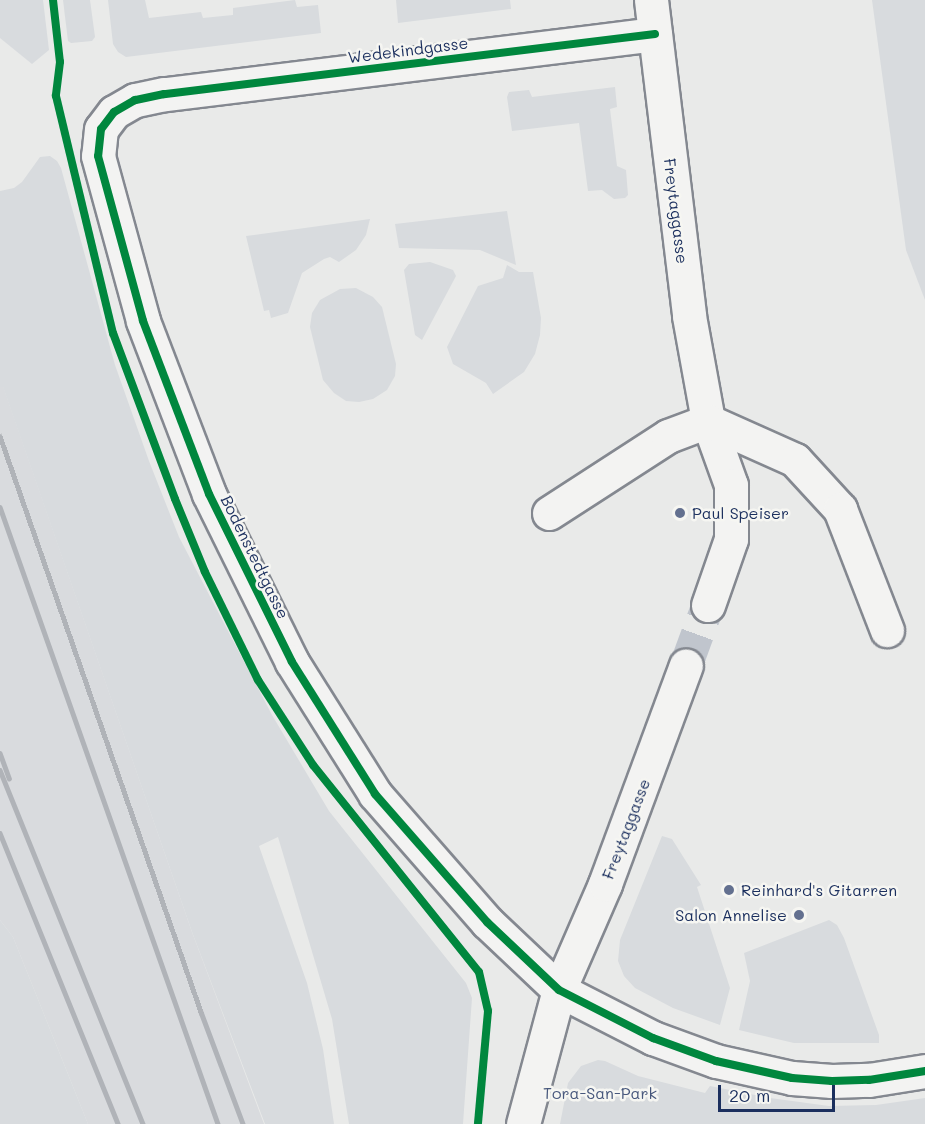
<!DOCTYPE html>
<style>
body{margin:0}
#map{position:relative;width:925px;height:1124px;overflow:hidden;background:#e9eae9;font-family:Mali,sans-serif}
div>[style]{position:absolute}
.built>*{inset:0;background:#d9dbde}
.green>*{inset:0;background:#d8dbde}
.minor-tunnel>*{height:33px;margin-top:-16.5px;transform-origin:0;background:repeating-linear-gradient(90deg,#c0c5cd 0 33px,transparent 0 49px)}
.roads{filter:drop-shadow(2px 0 #848890) drop-shadow(-2px 0 #848890) drop-shadow(0 2px #848890) drop-shadow(0 -2px #848890)}
.minor>*{height:33px;margin:-16.5px;padding:0 16.5px;transform-origin:16.5px;border-radius:16.5px;background:#f3f3f2}
.rail>*{height:4.5px;margin:-2.25px;padding:0 2.25px;transform-origin:2.25px;border-radius:2.25px;background:#b0b3b8}
.cycleway>*{height:8px;margin:-4px;padding:0 4px;transform-origin:4px;border-radius:4px;background:#00873e}
.dots>*{width:16px;height:16px;translate:-50% -50%;box-sizing:border-box;border:3px solid #f6f6f2;border-radius:50%}
span{translate:-50% -50%;white-space:nowrap;text-align:center;line-height:1.15;-webkit-text-stroke:5px #f6f6f2;paint-order:stroke}
.street-label{font-size:16px;color:#1b2f5e}
.poi-label{font-size:16px;color:#1b2f5e}
.left{translate:0 -50%;text-align:left}
.right{translate:-100% -50%;text-align:right}
.park-label{font-size:16px;color:#47577c}
.scale{position:absolute;left:718px;top:1085px;width:117px;height:27px;box-sizing:border-box;border:3px solid #1b2f5e;border-top:0;padding-left:8px;font-size:18px;line-height:21px;white-space:nowrap;color:#1b2f5e;-webkit-text-stroke:4px #f6f6f2;paint-order:stroke}
</style>
<div id="map">
<div class="built">
<div style="clip-path:polygon(3px 386px,192px 932px,264px 1124px,88px 1124px,13px 937px,0 920px,0 387px)"></div>
</div>
<div class="green">
<div style="clip-path:polygon(0 0,43px 0,49px 50px,32px 64px,0 38px)"></div>
<div style="clip-path:polygon(63px 0,90px 0,95px 37px,92px 41px,71px 43px,68px 41px)"></div>
<div style="clip-path:polygon(108px 0,145px 0,149px 18px,201px 12px,203px 18px,233px 15px,233px 8px,295px 0,297px 7px,318px 5px,321px 33px,126px 57px,118px 52px,113px 44px)"></div>
<div style="clip-path:polygon(396px 0,510px 0,511px 9px,398px 23px)"></div>
<div style="clip-path:polygon(872px 0,925px 0,925px 300px,906px 250px)"></div>
<div style="clip-path:polygon(615px 87px,617px 107px,610px 109px,617px 166px,626px 170px,628px 195px,625px 198px,614px 199px,602px 190px,588px 191px,579px 123px,512px 131px,507px 97px,509px 92px,529px 90px,532px 97px)"></div>
<div style="clip-path:polygon(50px 156px,57px 161px,61px 168px,115px 365px,149px 461px,179px 537px,272px 715px,329px 811px,466px 983px,472px 998px,463px 1124px,349px 1124px,332px 1019px,278px 837px,259px 846px,307px 983px,323px 1049px,334px 1124px,265px 1124px,192px 932px,3px 387px,0 387px,0 191px,14px 188px,22px 182px,40px 157px)"></div>
<div style="clip-path:polygon(507px 211px,516px 265px,480px 250px,399px 248px,395px 224px)"></div>
<div style="clip-path:polygon(370px 219px,366px 235px,356px 250px,339px 262px,330px 257px,324px 259px,302px 273px,288px 313px,271px 318px,269px 310px,264px 311px,246px 236px)"></div>
<div style="clip-path:polygon(430px 262px,453px 270px,456px 276px,422px 340px,415px 335px,404px 270px,409px 264px)"></div>
<div style="clip-path:polygon(507px 265px,519px 272px,533px 272px,541px 318px,540px 335px,535px 354px,524px 372px,493px 394px,486px 383px,453px 364px,447px 347px,478px 286px,503px 278px)"></div>
<div style="clip-path:polygon(356px 288px,373px 297px,382px 307px,396px 364px,395px 376px,387px 390px,373px 399px,359px 402px,346px 401px,334px 393px,323px 380px,310px 327px,312px 313px,320px 300px,340px 289px)"></div>
<div style="clip-path:polygon(662px 836px,672px 839px,701px 885px,697px 887px,730px 988px,720px 1025px,673px 1008px,635px 988px,624px 976px,618px 961px,620px 940px)"></div>
<div style="clip-path:polygon(0 920px,13px 937px,88px 1124px,0 1124px)"></div>
<div style="clip-path:polygon(829px 920px,837px 925px,844px 938px,879px 1035px,879px 1043px,794px 1043px,739px 1030px,750px 981px,744px 953px)"></div>
<div style="clip-path:polygon(598px 1060px,605px 1061px,638px 1076px,705px 1093px,710px 1086px,770px 1098px,829px 1106px,876px 1105px,925px 1098px,925px 1124px,560px 1124px,568px 1083px,581px 1066px)"></div>
</div>
<div class="minor-tunnel">
<div style="left:686px;top:665px;width:64px;rotate:-69.9deg"></div>
</div>
<div class="roads">
<div class="minor">
<div style="left:651px;top:0;width:318px;rotate:83.1deg"></div>
<div style="left:689px;top:316px;width:107px;rotate:79.7deg"></div>
<div style="left:708px;top:421px;width:68px;rotate:70.2deg"></div>
<div style="left:731px;top:485px;width:54px;rotate:90deg"></div>
<div style="left:731px;top:539px;width:70px;rotate:109.2deg"></div>
<div style="left:655px;top:34px;width:495px;rotate:173deg"></div>
<div style="left:164px;top:94px;width:30px;rotate:168deg"></div>
<div style="left:135px;top:100px;width:24px;rotate:150deg"></div>
<div style="left:114px;top:112px;width:21px;rotate:127deg"></div>
<div style="left:101px;top:129px;width:27px;rotate:96deg"></div>
<div style="left:98px;top:156px;width:171px;rotate:74.7deg"></div>
<div style="left:143px;top:321px;width:185px;rotate:69.1deg"></div>
<div style="left:209px;top:494px;width:187px;rotate:63.7deg"></div>
<div style="left:292px;top:662px;width:156px;rotate:57.8deg"></div>
<div style="left:375px;top:794px;width:170px;rotate:48.8deg"></div>
<div style="left:487px;top:922px;width:99px;rotate:43.4deg"></div>
<div style="left:559px;top:990px;width:106px;rotate:27.1deg"></div>
<div style="left:653px;top:1038px;width:67px;rotate:20.1deg"></div>
<div style="left:716px;top:1061px;width:78px;rotate:12.6deg"></div>
<div style="left:792px;top:1078px;width:40px;rotate:4.3deg"></div>
<div style="left:832px;top:1081px;width:37px;rotate:-2deg"></div>
<div style="left:869px;top:1080px;width:57px;rotate:-9.1deg"></div>
<div style="left:549px;top:513px;width:142px;rotate:-32.9deg"></div>
<div style="left:668px;top:436px;width:43px;rotate:-20.6deg"></div>
<div style="left:708px;top:421px;width:95px;rotate:24.1deg"></div>
<div style="left:795px;top:460px;width:67px;rotate:47.4deg"></div>
<div style="left:840px;top:509px;width:130px;rotate:68.8deg"></div>
<div style="left:523px;top:1124px;width:139px;rotate:-75deg"></div>
<div style="left:559px;top:990px;width:116px;rotate:-66.5deg"></div>
<div style="left:605px;top:884px;width:233px;rotate:-69.7deg"></div>
</div>
</div>
<div class="rail">
<div style="left:0;top:436px;width:610px;rotate:70.76deg"></div>
<div style="left:201px;top:1012px;width:120px;rotate:69.4deg"></div>
<div style="left:0;top:507px;width:654px;rotate:70.54deg"></div>
<div style="left:0;top:753px;width:27px;rotate:70deg"></div>
<div style="left:0;top:770px;width:382px;rotate:68deg"></div>
<div style="left:0;top:833px;width:314px;rotate:67.9deg"></div>
</div>
<div class="cycleway">
<div style="left:53px;top:0;width:62px;rotate:83.6deg"></div>
<div style="left:60px;top:62px;width:34px;rotate:97deg"></div>
<div style="left:56px;top:96px;width:244px;rotate:76.5deg"></div>
<div style="left:113px;top:333px;width:177px;rotate:69.5deg"></div>
<div style="left:175px;top:499px;width:79px;rotate:67.7deg"></div>
<div style="left:205px;top:572px;width:120px;rotate:63.9deg"></div>
<div style="left:258px;top:680px;width:101px;rotate:57.1deg"></div>
<div style="left:313px;top:765px;width:265px;rotate:51.3deg"></div>
<div style="left:479px;top:972px;width:40px;rotate:77deg"></div>
<div style="left:488px;top:1011px;width:113px;rotate:95.1deg"></div>
<div style="left:655px;top:34px;width:495px;rotate:173deg"></div>
<div style="left:164px;top:94px;width:30px;rotate:168deg"></div>
<div style="left:135px;top:100px;width:24px;rotate:150deg"></div>
<div style="left:114px;top:112px;width:21px;rotate:127deg"></div>
<div style="left:101px;top:129px;width:27px;rotate:96deg"></div>
<div style="left:98px;top:156px;width:171px;rotate:74.7deg"></div>
<div style="left:143px;top:321px;width:185px;rotate:69.1deg"></div>
<div style="left:209px;top:494px;width:187px;rotate:63.7deg"></div>
<div style="left:292px;top:662px;width:156px;rotate:57.8deg"></div>
<div style="left:375px;top:794px;width:170px;rotate:48.8deg"></div>
<div style="left:487px;top:922px;width:99px;rotate:43.4deg"></div>
<div style="left:559px;top:990px;width:106px;rotate:27.1deg"></div>
<div style="left:653px;top:1038px;width:67px;rotate:20.1deg"></div>
<div style="left:716px;top:1061px;width:78px;rotate:12.6deg"></div>
<div style="left:792px;top:1078px;width:40px;rotate:4.3deg"></div>
<div style="left:832px;top:1081px;width:37px;rotate:-2deg"></div>
<div style="left:869px;top:1080px;width:57px;rotate:-9.1deg"></div>
</div>
<div class="dots">
<div style="left:680px;top:513px;background:#63708f"></div>
<div style="left:729px;top:890px;background:#63708f"></div>
<div style="left:799px;top:915px;background:#63708f"></div>
</div>
<div class="street-label">
<span style="left:408px;top:50px;rotate:-7deg">Wedekindgasse</span>
<span style="left:676px;top:211px;rotate:83deg">Freytaggasse</span>
<span style="left:255px;top:557px;rotate:64deg">Bodenstedtgasse</span>
<span style="left:626px;top:829px;rotate:-69deg">Freytaggasse</span>
</div>
<div class="poi-label">
<span class="left" style="left:692px;top:513px">Paul Speiser</span>
<span class="left" style="left:741px;top:890px">Reinhard's Gitarren</span>
<span class="right" style="left:787px;top:915px">Salon Annelise</span>
</div>
<div class="park-label">
<span style="left:600px;top:1093px">Tora-San-Park</span>
</div>
<div class="scale">20 m</div>
</div>
